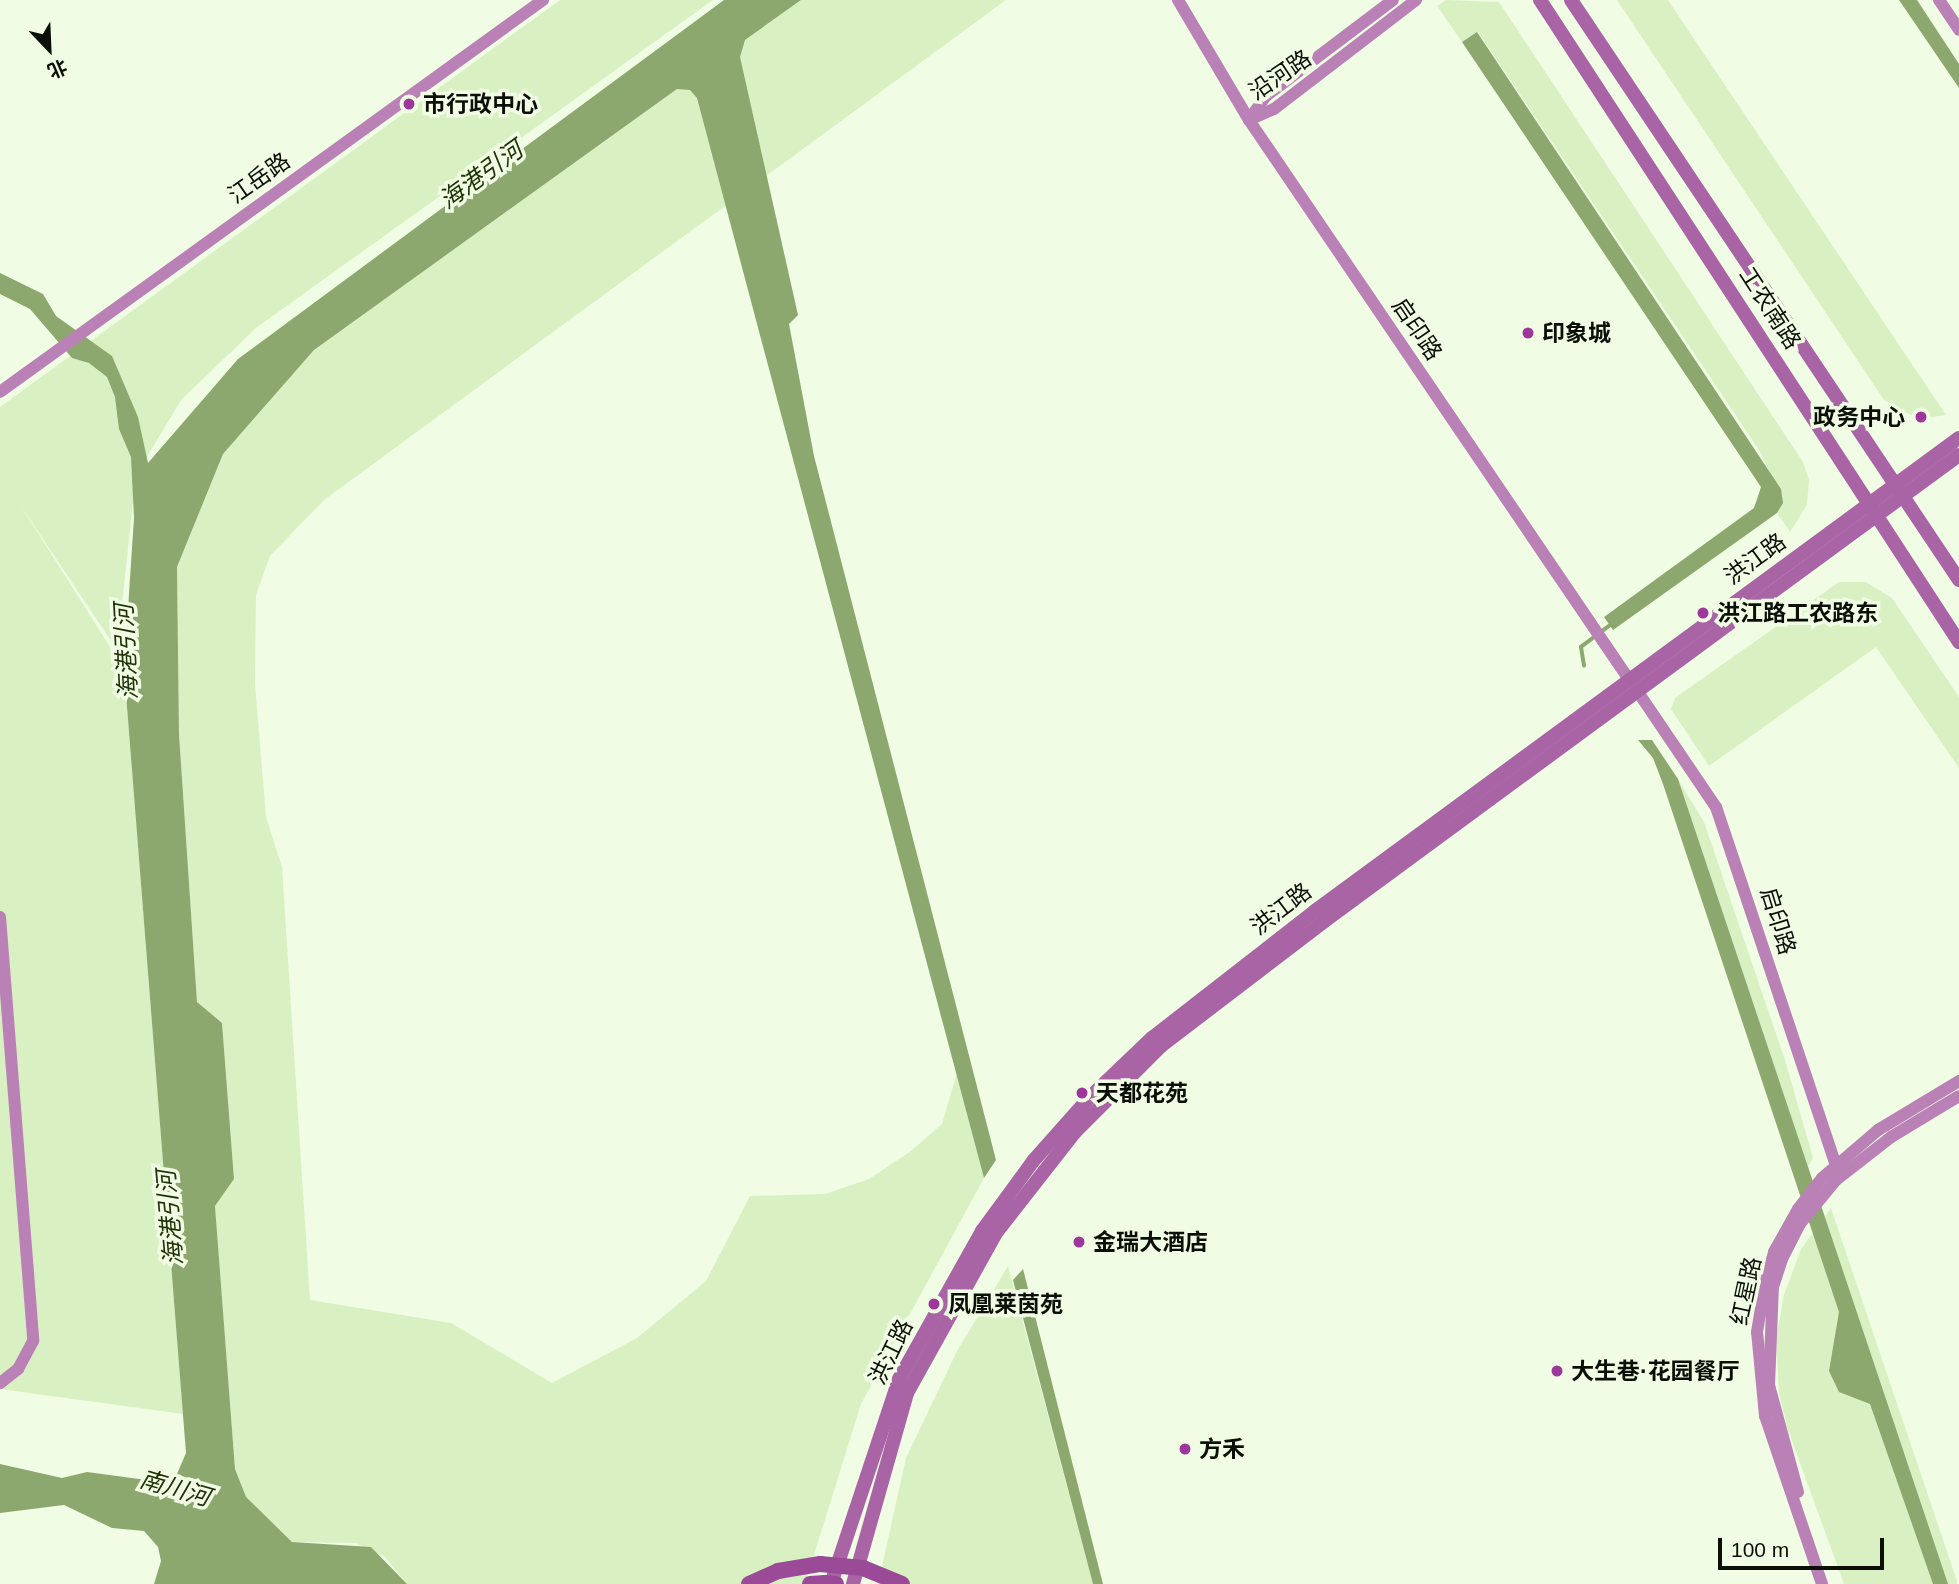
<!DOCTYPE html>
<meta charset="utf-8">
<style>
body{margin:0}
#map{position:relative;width:1959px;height:1584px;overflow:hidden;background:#f0fde4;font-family:Helvetica,"Noto Sans SC",sans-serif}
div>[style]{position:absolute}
.green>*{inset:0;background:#d9f1c2}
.water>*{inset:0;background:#8ca86f}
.stream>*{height:3.5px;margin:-1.75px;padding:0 1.75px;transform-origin:1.75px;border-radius:1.75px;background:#8ca86f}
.secondary>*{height:12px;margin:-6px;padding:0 6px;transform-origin:6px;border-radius:6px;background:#ba81b6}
.primary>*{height:14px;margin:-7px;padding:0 7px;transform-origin:7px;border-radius:7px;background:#a964a6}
.highway>*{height:16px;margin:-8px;padding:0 8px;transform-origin:8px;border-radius:8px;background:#9a4a97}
.highway-bridge>*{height:16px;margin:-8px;padding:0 8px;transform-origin:8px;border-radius:8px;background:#9a4a97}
.dots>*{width:19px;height:19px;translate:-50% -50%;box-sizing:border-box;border:4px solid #f0fde4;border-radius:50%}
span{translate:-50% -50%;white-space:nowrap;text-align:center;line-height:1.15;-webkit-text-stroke:7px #f0fde4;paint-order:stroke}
.street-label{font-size:23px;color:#0b0f07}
.poi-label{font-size:23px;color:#0b0f07;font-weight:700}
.left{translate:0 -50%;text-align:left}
.right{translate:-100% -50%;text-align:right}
.water-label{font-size:24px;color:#203207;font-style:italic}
.north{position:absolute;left:14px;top:14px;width:70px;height:70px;-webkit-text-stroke:5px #f0fde4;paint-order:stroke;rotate:157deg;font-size:19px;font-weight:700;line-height:28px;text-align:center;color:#0b0f07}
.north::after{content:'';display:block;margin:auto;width:24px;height:32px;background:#0b0f07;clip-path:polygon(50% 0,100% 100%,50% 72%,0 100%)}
.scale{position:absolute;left:1718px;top:1538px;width:166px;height:32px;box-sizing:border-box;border:4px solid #0b0f07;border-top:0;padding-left:9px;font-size:21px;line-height:24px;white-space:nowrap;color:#0b0f07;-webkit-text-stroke:5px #f0fde4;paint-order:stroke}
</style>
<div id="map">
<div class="green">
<div style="clip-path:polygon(560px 0,713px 0,256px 328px,181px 400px,136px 475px,117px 650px,19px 503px,124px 669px,183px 1414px,0 1389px,0 407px)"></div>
<div style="clip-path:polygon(801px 0,1006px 0,324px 500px,270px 556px,256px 595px,255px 684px,266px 817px,282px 867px,310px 1300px,451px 1323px,552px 1383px,637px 1338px,706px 1281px,750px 1196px,825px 1194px,869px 1179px,911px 1151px,942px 1124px,957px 1073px,984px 1178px,861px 1404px,805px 1584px,407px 1584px,385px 1557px,356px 1543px,292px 1542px,245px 1497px,235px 1469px,215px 1206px,234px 1179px,222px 1023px,197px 1003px,179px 734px,177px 567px,223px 454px,314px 350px)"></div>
<div style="clip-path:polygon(1446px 0,1499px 2px,1803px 462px,1809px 480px,1807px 505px,1790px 532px,1777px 513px,1783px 503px,1761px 453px,1478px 32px,1462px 42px,1437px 6px)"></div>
<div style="clip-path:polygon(1617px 0,1668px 0,1946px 415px,1918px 419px,1884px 400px)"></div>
<div style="clip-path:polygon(1839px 582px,1866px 582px,1892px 598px,1959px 697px,1959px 768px,1876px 647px,1709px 766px,1671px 709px,1675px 698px)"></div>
<div style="clip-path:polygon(1678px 779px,1704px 822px,1785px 1060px,1813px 1158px,1808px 1167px)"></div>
<div style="clip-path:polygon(1831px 1208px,1957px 1581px,1956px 1584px,1844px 1584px,1788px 1430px,1779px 1393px,1776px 1339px,1784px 1295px,1801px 1249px)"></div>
<div style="clip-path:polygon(1008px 1266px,1093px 1584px,878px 1584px,906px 1458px,957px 1351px)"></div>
</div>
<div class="water">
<div style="clip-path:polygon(724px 0,801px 0,745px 40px,740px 57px,798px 315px,789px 324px,814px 456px,996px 1160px,984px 1178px,697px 98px,690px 90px,677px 89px,314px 350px,223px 454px,177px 567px,179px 734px,197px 1002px,222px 1023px,234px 1179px,215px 1206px,235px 1469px,246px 1497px,292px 1542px,371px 1547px,407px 1584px,154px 1584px,161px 1561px,158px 1547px,144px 1531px,112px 1528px,64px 1505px,0 1513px,0 1464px,62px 1478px,87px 1472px,154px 1481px,177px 1474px,186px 1453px,124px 669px,134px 518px,131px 457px,119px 429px,115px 397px,107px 377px,89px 363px,72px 358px,30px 309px,0 294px,0 273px,43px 294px,56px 316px,112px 356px,138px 417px,148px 463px,238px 359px)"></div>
<div style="clip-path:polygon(1899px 0,1917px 0,1959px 64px,1959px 88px)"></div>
<div style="clip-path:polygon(1477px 32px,1781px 489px,1783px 503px,1777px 513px,1613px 630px,1604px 617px,1754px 508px,1761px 487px,1462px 42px)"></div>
<div style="clip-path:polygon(1638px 740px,1652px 740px,1678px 779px,1948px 1584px,1933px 1584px,1870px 1404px,1839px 1392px,1829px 1371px,1839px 1312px,1663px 784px,1653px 758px)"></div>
<div style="clip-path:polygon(1023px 1269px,1034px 1312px,1103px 1584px,1093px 1584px,1013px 1280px)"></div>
</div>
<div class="stream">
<div style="left:1584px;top:666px;width:19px;rotate:-99deg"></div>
<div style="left:1581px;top:647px;width:38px;rotate:-37deg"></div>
</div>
<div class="secondary">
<div style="left:1178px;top:0;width:139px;rotate:59.4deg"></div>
<div style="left:1249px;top:120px;width:675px;rotate:55.82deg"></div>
<div style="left:1939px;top:0;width:36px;rotate:56deg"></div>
<div style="left:1249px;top:120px;width:27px;rotate:-24deg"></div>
<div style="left:1274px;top:109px;width:179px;rotate:-37.5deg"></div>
<div style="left:1249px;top:120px;width:29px;rotate:-55deg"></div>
<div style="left:1266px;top:96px;width:159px;rotate:-37.1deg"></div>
<div style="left:0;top:392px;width:670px;rotate:-35.83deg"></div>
<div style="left:1638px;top:692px;width:139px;rotate:55.9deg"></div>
<div style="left:1716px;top:807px;width:382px;rotate:71.5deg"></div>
<div style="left:0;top:917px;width:425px;rotate:85.5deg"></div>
<div style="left:33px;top:1341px;width:32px;rotate:118deg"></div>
<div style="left:18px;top:1369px;width:23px;rotate:142deg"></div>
<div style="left:1798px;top:1492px;width:111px;rotate:-105.2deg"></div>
<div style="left:1769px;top:1385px;width:98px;rotate:-87.7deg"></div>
<div style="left:1773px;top:1287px;width:32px;rotate:-72deg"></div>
<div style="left:1783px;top:1257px;width:36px;rotate:-63deg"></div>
<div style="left:1799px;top:1225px;width:58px;rotate:-50.6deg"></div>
<div style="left:1836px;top:1180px;width:70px;rotate:-38deg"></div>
<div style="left:1891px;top:1137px;width:79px;rotate:-31.1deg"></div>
<div style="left:1822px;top:1584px;width:177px;rotate:-108.7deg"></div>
<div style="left:1765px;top:1416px;width:84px;rotate:-95.4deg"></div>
<div style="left:1757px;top:1332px;width:49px;rotate:-80.5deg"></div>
<div style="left:1765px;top:1284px;width:33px;rotate:-74deg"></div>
<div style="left:1774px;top:1252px;width:49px;rotate:-60.8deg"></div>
<div style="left:1798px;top:1209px;width:39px;rotate:-52deg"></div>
<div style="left:1822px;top:1178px;width:74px;rotate:-40.6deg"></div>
<div style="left:1878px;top:1130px;width:95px;rotate:-31.2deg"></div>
</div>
<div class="primary">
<div style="left:1540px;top:0;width:767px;rotate:56.87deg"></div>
<div style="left:1571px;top:0;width:698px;rotate:56.22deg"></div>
<div style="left:831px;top:1584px;width:216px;rotate:-71.6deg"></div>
<div style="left:899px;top:1379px;width:170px;rotate:-60.7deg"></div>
<div style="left:982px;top:1231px;width:88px;rotate:-53.8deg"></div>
<div style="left:1034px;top:1160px;width:84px;rotate:-48.4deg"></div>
<div style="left:1090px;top:1097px;width:86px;rotate:-43.6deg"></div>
<div style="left:1152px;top:1038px;width:207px;rotate:-37.9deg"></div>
<div style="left:1315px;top:911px;width:799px;rotate:-36.3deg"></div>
<div style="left:853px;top:1584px;width:198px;rotate:-74.2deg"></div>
<div style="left:907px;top:1393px;width:183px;rotate:-60.9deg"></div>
<div style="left:996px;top:1233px;width:128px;rotate:-52deg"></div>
<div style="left:1075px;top:1132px;width:122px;rotate:-45deg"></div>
<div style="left:1161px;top:1046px;width:204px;rotate:-37.4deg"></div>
<div style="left:1323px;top:922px;width:789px;rotate:-36.29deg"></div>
</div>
<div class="highway">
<div style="left:810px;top:1584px;width:15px;rotate:-4deg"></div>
</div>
<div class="highway-bridge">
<div style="left:825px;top:1583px;width:11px;rotate:5deg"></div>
<div style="left:749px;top:1584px;width:32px;rotate:-24deg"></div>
<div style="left:778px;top:1571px;width:43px;rotate:-9.5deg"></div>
<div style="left:820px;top:1564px;width:43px;rotate:5.3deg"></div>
<div style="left:863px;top:1568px;width:42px;rotate:22.3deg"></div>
</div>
<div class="dots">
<div style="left:409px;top:104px;background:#9e379b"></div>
<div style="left:1528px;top:333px;background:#9e379b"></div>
<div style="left:1921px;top:417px;background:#9e379b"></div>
<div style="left:1703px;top:613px;background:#9e379b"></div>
<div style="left:1082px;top:1093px;background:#9e379b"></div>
<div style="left:1079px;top:1242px;background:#9e379b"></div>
<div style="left:934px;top:1304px;background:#9e379b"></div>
<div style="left:1557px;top:1371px;background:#9e379b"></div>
<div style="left:1185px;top:1449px;background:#9e379b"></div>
</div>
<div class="street-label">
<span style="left:1280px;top:75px;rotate:-34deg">沿河路</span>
<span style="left:259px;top:178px;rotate:-35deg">江岳路</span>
<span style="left:1770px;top:308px;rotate:57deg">工农南路</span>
<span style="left:1417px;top:329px;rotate:56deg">启印路</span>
<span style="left:1755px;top:559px;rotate:-36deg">洪江路</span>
<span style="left:1281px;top:909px;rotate:-37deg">洪江路</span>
<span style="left:1778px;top:921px;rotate:73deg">启印路</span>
<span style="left:1746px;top:1291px;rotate:-78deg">红星路</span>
<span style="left:891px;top:1352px;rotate:-64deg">洪江路</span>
</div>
<div class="poi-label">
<span class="left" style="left:423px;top:104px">市行政中心</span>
<span class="left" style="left:1542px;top:333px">印象城</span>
<span class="right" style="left:1905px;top:417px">政务中心</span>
<span class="left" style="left:1717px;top:613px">洪江路工农路东</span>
<span class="left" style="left:1096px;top:1093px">天都花苑</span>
<span class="left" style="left:1093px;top:1242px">金瑞大酒店</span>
<span class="left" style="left:948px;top:1304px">凤凰莱茵苑</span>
<span class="left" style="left:1571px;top:1371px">大生巷·花园餐厅</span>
<span class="left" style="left:1199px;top:1449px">方禾</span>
</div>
<div class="water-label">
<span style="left:481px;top:175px;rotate:-36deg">海港引河</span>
<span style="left:126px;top:652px;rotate:-93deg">海港引河</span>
<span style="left:170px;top:1218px;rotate:-95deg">海港引河</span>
<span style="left:175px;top:1488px;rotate:16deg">南川河</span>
</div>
<div class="north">北</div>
<div class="scale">100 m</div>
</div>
